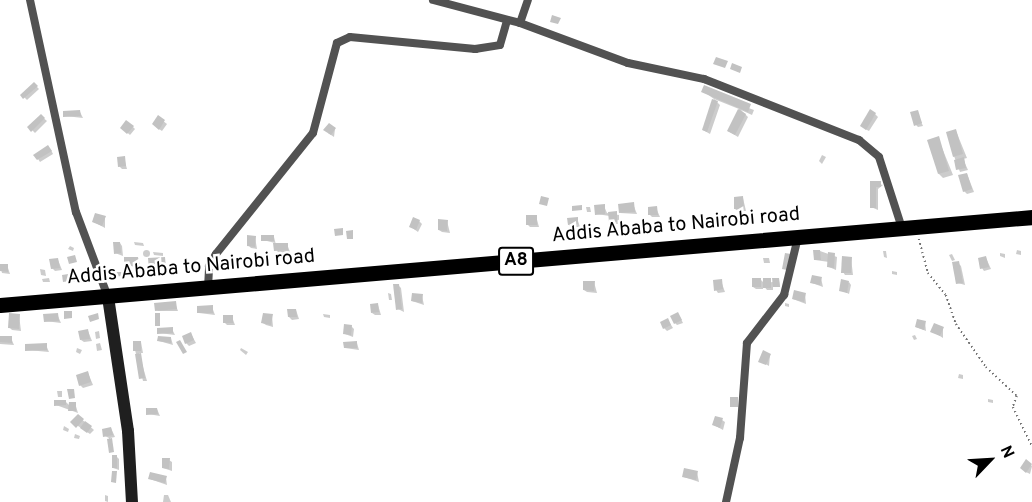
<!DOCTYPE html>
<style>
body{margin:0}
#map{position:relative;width:1032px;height:502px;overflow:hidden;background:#fff;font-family:Overpass,sans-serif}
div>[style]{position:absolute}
.shadow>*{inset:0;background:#0003}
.round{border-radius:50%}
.building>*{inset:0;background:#c2c2c2}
.path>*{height:1.5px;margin-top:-0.75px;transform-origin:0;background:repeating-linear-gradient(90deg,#747474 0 1.5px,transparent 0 4.5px)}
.street>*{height:8px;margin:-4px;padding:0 4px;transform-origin:4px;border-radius:4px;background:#525252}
.secondary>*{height:12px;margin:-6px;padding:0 6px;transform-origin:6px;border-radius:6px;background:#1f1f1f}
.highway>*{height:15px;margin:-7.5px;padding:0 7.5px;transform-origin:7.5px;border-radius:7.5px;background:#000}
span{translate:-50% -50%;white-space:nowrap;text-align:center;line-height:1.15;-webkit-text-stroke:5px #fff;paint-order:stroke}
.shield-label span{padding:2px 4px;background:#fff;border:2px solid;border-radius:4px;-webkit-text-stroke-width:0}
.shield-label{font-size:18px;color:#000;font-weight:700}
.street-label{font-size:20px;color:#000}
.north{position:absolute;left:960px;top:430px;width:60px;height:60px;-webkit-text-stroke:4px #fff;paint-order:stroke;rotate:65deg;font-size:16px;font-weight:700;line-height:24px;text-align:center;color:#000}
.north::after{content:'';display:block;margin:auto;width:21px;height:27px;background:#000;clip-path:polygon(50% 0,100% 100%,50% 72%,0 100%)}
</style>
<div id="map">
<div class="shadow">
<div style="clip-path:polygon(34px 84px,39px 89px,27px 100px,22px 95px)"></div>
<div style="clip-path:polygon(703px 91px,754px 110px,752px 115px,741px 110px,748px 117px,738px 137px,728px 131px,739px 109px,714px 99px,720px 105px,710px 134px,703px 130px,714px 99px)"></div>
<div style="clip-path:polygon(80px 112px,83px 118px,65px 116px)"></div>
<div style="clip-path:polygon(917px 112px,923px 126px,918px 127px,916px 125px)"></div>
<div style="clip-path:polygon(875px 114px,878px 117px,869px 131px,865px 129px)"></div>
<div style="clip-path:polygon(41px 116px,47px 121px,35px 133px,29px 127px)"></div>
<div style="clip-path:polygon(158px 117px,167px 124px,162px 131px,156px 127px)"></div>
<div style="clip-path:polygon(133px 127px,135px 129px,130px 135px,122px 128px)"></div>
<div style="clip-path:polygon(335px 129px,334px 137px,328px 133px)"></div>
<div style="clip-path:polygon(956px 131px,967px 158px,963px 159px,968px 170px,960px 172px,954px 156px)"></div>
<div style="clip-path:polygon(938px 138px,953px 175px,943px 178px,939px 174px)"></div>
<div style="clip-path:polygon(51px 150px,53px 154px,40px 162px,38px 159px)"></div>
<div style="clip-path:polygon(822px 155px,826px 157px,822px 164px,819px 161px)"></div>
<div style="clip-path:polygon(124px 158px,127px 169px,122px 169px,119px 166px)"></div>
<div style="clip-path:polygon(967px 174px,974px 192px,967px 194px,964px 191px)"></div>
<div style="clip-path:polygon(872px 182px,883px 185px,878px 189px,878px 210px,871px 207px)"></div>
<div style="clip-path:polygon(743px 198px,746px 211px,738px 211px,735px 209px)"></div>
<div style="clip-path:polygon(633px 204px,637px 214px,620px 213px)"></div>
<div style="clip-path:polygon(604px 206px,607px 213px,619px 215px,619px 224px,613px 224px,610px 216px,596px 214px)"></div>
<div style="clip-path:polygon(586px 207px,590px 207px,591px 212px,587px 212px)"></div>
<div style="clip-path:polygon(656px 208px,660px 217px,652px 217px,650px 215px)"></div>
<div style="clip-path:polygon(536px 216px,539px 227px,530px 227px,527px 224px)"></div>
<div style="clip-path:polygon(105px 218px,105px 228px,94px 222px)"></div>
<div style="clip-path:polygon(577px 218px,580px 227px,572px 227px,569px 225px)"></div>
<div style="clip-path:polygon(419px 221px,422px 224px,418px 232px,411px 227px)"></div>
<div style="clip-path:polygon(447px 221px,450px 233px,442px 232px,439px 230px)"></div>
<div style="clip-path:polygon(563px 235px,570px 235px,571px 239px,564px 240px)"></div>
<div style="clip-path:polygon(255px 237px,257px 249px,251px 248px,248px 245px)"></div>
<div style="clip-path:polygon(274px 237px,276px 245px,287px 244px,290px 252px,278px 253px,275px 243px,263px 240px)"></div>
<div style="clip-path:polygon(134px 242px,143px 243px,144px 246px,135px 245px)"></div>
<div style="clip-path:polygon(120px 243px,122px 246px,123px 256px,115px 253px)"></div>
<div style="clip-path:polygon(70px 246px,74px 248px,73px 251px,68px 249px)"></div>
<div class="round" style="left:142.5px;top:249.5px;width:7px;height:7px"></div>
<div style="clip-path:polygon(1017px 250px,1021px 251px,1021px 255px,1016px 254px)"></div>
<div style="clip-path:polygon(820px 251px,837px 257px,836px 270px,829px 267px,829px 262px,815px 260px)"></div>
<div style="clip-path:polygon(883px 251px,886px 251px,887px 258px,884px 257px)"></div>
<div style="clip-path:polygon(153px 252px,163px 253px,163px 256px,154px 255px)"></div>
<div style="clip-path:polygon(1000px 253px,1005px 254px,1005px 258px,1000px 256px)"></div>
<div style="clip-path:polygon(952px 254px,955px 260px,952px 261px,949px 255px)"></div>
<div style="clip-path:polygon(138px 258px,141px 268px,125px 265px)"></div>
<div style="clip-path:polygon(763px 258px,769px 258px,770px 263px,764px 263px)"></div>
<div style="clip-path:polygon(851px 258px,853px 275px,845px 275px,843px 272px)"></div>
<div style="clip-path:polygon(986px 258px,991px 269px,984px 271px,982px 268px)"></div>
<div style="clip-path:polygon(164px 259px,168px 271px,150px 269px)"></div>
<div style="clip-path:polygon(58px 260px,62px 270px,55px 271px,52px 268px)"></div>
<div style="clip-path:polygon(958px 263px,961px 266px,965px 285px,958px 283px)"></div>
<div style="clip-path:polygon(0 265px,7px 265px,10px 274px,2px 273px)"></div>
<div style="clip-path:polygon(40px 269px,45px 270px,46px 276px,41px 275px)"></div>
<div style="clip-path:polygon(892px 271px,897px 272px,897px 275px,892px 274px)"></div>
<div style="clip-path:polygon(133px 272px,138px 271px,139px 275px,134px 275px)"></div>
<div style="clip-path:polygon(74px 274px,78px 282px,64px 281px)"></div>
<div style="clip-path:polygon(79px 275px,86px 274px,87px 277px,80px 279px)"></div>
<div style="clip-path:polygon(49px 278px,50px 282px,43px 282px,42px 279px)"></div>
<div style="clip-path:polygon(821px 278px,823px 287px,812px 283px)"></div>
<div style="clip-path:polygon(760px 279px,765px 284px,779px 280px,780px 287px,773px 285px,773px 290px,767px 290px,763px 285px,763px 289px,756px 289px,753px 287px)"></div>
<div style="clip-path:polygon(721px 281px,725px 292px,718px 293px,716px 290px)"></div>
<div style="clip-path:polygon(594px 282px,597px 293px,587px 292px,584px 290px)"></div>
<div style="clip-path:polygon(849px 282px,851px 285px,849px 294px,841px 290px)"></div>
<div style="clip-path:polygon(398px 285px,401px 288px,404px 312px,398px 309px)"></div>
<div style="clip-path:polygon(388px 293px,391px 294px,392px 300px,389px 300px)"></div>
<div style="clip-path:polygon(805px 294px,806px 304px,793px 299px)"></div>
<div style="clip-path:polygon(422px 296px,424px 305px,412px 301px)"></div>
<div style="clip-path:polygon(175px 303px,178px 311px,156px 311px)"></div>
<div style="clip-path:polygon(785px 303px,789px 304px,789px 307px,785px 306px)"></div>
<div style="clip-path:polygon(378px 305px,381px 315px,375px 315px,372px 313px)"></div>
<div style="clip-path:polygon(212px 307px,215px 315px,199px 313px)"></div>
<div style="clip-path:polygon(296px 310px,299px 319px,292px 320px,289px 317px)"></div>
<div style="clip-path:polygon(57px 314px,61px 323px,45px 321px)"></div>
<div style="clip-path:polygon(323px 314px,330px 315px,330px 318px,324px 317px)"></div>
<div style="clip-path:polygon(19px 315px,21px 331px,12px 330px,9px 327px)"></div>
<div style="clip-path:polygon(272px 316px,273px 327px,266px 325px,263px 323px)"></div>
<div style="clip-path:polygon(232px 317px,235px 325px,227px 325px,224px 322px)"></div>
<div style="clip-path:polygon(680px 317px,683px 323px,677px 325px,675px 323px)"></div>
<div style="clip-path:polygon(668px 320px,673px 328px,667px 331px,664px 328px)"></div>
<div style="clip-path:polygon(925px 322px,926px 331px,916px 327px)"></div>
<div style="clip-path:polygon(351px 326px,354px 329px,353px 337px,345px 334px)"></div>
<div style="clip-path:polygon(172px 329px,175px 335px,159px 333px)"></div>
<div style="clip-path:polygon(943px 329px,943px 338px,932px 331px)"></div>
<div style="clip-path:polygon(88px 331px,92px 341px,84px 342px,81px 340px)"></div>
<div style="clip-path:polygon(99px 331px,100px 338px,96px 339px,95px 332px)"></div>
<div style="clip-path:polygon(191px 334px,196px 343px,189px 346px,186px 343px)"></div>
<div style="clip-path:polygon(915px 335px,917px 339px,914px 340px,912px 336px)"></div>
<div style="clip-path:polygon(0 337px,11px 338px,14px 345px,0 344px)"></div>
<div style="clip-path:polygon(171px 338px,173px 345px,159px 341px)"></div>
<div style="clip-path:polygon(141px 342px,143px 353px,139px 353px,147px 381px,143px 381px,135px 350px)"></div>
<div style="clip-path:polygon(357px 343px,359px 350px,345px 348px)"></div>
<div style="clip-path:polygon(96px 344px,100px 343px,102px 350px,97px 351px)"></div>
<div style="clip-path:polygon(46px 345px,49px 352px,27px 350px)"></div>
<div style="clip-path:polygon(77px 348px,82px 350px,80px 354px,76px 352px)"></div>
<div style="clip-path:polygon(241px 348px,248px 352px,246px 355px,240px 350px)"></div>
<div style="clip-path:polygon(770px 355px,769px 366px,760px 361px)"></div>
<div style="clip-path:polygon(88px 373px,93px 385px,83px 388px,80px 385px)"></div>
<div style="clip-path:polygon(959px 374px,963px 375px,963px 379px,958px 378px)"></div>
<div style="clip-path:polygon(57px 391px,62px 391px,62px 397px,58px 397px)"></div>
<div style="clip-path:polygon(988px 399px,993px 400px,993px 403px,988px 402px)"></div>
<div style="clip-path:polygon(65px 401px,70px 406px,75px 403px,78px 413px,56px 405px)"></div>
<div style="clip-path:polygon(157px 409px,160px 416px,148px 414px)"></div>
<div style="clip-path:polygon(78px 416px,94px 430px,90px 434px,72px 422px)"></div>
<div style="clip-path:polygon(722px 420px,725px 422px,723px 430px,714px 425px)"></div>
<div style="clip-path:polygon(64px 426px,69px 429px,68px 432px,63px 430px)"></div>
<div style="clip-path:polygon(111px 428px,115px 437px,110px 438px,111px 453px,109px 438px,105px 436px)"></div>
<div style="clip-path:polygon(75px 434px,80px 436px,79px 439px,74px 438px)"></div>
<div style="clip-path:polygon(116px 456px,119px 459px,119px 470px,113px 468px)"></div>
<div style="clip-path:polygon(169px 460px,172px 462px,172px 471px,163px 468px)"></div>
<div style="clip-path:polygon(1026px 461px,1032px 466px,1030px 474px,1024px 471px)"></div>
<div style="clip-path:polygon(697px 472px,699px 482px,684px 477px)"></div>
<div style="clip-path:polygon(166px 478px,167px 485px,150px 479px)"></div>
<div style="clip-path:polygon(105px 495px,108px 496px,108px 502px,105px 501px)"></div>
<div style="clip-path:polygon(164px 495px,168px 495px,171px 502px,163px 502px)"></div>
</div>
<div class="building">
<div style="clip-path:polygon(552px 15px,561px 18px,558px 24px,550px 22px)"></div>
<div style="clip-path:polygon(716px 57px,728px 61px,725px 68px,713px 64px)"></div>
<div style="clip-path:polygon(732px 63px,742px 67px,740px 73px,730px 69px)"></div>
<div style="clip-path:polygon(34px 82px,38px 86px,23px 99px,20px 95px)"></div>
<div style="clip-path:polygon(704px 85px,751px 104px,748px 112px,701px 92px)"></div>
<div style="clip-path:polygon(712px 99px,718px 101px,707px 132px,702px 130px)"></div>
<div style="clip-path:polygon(738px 109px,746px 114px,735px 135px,727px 131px)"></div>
<div style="clip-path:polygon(870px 109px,876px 113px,866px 130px,860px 126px)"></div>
<div style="clip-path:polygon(80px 110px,81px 116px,63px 117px,63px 111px)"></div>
<div style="clip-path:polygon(918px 110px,922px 123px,914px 126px,910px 112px)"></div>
<div style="clip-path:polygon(41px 114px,45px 118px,31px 132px,27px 127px)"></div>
<div style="clip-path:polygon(158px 115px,165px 120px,159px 130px,152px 124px)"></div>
<div style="clip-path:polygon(126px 120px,134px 126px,127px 134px,120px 128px)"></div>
<div style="clip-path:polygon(329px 123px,336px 128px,331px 135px,323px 130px)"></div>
<div style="clip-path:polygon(956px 129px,963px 154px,953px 157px,946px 132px)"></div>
<div style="clip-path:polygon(939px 136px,949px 171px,938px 174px,927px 140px)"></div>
<div style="clip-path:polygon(48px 145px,52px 151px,37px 160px,33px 155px)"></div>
<div style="clip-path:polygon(125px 156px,126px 166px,118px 167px,117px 157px)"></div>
<div style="clip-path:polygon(964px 157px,966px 168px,956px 170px,954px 160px)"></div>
<div style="clip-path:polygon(967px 173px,972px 189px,963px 192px,958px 175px)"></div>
<div style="clip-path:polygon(870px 181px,881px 181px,881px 187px,876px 187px,876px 208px,870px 208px)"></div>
<div style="clip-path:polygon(541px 196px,549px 198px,547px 206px,539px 204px)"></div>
<div style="clip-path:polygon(743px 196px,744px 209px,734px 209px,734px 197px)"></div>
<div style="clip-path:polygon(634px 202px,635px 212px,619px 213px,618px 204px)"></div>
<div style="clip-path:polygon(605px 204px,605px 214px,595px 215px,594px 205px)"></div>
<div style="clip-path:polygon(582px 205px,582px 210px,572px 211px,572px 206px)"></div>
<div style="clip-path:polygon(657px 206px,658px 215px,648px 215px,648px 207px)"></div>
<div style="clip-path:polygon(617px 211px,617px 222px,609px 222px,608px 212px)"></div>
<div style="clip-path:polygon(95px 213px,106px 216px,102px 226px,92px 222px)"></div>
<div style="clip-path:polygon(526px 215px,537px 215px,537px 225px,526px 225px)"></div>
<div style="clip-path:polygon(413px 217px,420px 220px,416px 230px,409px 227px)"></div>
<div style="clip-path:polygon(578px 217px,578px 224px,568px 225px,567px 218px)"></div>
<div style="clip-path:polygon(438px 219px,448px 220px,447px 231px,438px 230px)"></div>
<div style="clip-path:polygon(343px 228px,343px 235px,335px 236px,334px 229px)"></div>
<div style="clip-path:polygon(353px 230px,353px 239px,347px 239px,346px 231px)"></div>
<div style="clip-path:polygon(247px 235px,256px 236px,255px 247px,247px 246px)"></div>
<div style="clip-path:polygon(261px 235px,274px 235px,274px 241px,261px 241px)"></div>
<div style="clip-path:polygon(113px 242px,120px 242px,121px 253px,114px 254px)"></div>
<div style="clip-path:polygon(273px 243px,288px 243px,288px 250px,274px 251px)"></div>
<div style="clip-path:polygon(813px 250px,820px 250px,821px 260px,814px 260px)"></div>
<div style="clip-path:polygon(828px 252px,835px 253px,834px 268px,827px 267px)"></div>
<div style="clip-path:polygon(785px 253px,791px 254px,787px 270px,782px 269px)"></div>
<div style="clip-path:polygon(75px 255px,77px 262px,69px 264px,67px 257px)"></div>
<div style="clip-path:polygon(842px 256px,852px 257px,851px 273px,841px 273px)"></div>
<div style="clip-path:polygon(986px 256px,989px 267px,980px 269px,978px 258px)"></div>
<div style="clip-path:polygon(124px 257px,138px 257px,139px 266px,124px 266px)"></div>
<div style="clip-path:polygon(165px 257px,166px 269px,149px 270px,148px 258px)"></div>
<div style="clip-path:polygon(58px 258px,60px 268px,51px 269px,49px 259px)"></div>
<div style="clip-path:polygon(959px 261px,963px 283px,956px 284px,952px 262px)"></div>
<div style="clip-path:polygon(0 264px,8px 264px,8px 272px,0 271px)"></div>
<div style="clip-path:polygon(109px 272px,122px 272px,123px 276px,109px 277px)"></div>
<div style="clip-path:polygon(75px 273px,76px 280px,63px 282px,62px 275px)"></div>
<div style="clip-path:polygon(812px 275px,822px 277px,820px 285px,810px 283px)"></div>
<div style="clip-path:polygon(752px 278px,761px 278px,761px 287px,752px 287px)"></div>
<div style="clip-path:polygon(763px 278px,771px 278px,771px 288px,763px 288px)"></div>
<div style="clip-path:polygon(772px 278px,779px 278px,780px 287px,773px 287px)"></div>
<div style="clip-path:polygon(722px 279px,723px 289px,714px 291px,713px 280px)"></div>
<div style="clip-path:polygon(841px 279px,849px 281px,847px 293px,839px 291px)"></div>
<div style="clip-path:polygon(583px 281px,595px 281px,594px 291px,583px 290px)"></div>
<div style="clip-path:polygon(393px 284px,399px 284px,402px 309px,396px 310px)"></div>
<div style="clip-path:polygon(794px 290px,806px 293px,804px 302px,792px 299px)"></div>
<div style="clip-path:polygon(412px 293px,423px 294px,422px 303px,411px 301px)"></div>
<div style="clip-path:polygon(176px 301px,177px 309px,155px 311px,154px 303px)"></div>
<div style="clip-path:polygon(378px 303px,379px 312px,371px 313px,370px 304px)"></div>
<div style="clip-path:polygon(213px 305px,213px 313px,197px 313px,197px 306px)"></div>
<div style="clip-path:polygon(287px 309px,296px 309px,297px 317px,288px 317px)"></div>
<div style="clip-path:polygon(64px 311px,72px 311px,72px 318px,64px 319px)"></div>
<div style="clip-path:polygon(678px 312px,682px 320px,674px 324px,670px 316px)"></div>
<div style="clip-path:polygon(9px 313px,20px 314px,19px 329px,8px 328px)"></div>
<div style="clip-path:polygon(58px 313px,59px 321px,44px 322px,43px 314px)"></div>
<div style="clip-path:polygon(98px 313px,99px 319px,90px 322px,88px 316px)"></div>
<div style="clip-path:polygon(155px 313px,160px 313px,160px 326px,155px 326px)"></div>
<div style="clip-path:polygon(263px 313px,273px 314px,271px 325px,261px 323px)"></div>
<div style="clip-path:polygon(223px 315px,233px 315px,233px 323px,223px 323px)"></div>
<div style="clip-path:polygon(668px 318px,671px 325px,663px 329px,660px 322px)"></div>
<div style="clip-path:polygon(917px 319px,926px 321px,924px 330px,915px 327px)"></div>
<div style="clip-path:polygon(934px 323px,944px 327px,940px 336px,930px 332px)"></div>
<div style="clip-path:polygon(344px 324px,352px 325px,351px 335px,343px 334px)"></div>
<div style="clip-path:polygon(173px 327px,173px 333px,157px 334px,157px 328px)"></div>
<div style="clip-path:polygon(88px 329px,90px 339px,80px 340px,78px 331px)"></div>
<div style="clip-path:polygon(191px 332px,194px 340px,185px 344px,182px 336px)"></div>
<div style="clip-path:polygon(0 336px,12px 336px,12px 343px,0 342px)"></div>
<div style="clip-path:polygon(158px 336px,171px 337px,171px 343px,157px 341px)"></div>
<div style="clip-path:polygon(180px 340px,187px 352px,183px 354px,176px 342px)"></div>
<div style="clip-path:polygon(133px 341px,141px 341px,141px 351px,133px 351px)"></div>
<div style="clip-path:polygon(357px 341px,357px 348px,344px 348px,343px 342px)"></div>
<div style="clip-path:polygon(47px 343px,47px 350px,25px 351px,25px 344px)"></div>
<div style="clip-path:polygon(763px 350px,771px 354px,766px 365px,758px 362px)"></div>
<div style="clip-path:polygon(141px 353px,145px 378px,139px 379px,135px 354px)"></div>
<div style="clip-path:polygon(88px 371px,91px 382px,79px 386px,76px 375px)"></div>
<div style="clip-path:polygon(67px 389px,74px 389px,75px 398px,69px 399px)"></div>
<div style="clip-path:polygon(730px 397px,738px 397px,738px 407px,730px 407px)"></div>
<div style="clip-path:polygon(54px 400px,66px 400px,66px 405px,54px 406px)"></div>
<div style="clip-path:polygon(69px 402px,76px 402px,76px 411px,68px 411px)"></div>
<div style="clip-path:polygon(146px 408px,157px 408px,158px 414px,146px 415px)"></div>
<div style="clip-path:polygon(78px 414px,84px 419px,76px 428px,70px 422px)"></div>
<div style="clip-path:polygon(715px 416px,723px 418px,720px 428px,712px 425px)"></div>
<div style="clip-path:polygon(85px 421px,92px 426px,87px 433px,80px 428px)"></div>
<div style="clip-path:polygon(111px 427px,113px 435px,103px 437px,102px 429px)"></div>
<div style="clip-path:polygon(112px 438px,114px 452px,109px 453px,107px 439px)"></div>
<div style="clip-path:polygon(112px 455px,117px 455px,117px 468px,112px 468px)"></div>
<div style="clip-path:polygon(162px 458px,170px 458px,169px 469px,162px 468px)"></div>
<div style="clip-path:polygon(1026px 459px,1032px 464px,1026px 473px,1020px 468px)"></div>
<div style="clip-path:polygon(684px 468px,698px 471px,696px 480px,682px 477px)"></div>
<div style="clip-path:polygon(112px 471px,117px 471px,116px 483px,111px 482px)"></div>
<div style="clip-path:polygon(150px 472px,167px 476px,165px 483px,148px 479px)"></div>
</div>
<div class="path">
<div style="left:919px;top:239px;width:35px;rotate:75deg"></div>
<div style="left:928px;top:273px;width:28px;rotate:51deg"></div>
<div style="left:946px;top:295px;width:31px;rotate:71deg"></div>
<div style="left:956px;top:324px;width:52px;rotate:55.1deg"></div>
<div style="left:986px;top:367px;width:42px;rotate:43.1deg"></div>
<div style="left:1017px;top:396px;width:12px;rotate:110deg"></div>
<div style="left:1013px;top:407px;width:43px;rotate:64deg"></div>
</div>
<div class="street">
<div style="left:30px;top:0;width:217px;rotate:77.8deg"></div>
<div style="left:76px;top:212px;width:91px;rotate:69.4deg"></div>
<div style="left:433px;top:0;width:90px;rotate:14.8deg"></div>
<div style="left:520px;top:23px;width:115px;rotate:20.3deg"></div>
<div style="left:628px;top:63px;width:78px;rotate:11.9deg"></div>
<div style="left:704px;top:79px;width:167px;rotate:21.5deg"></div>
<div style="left:859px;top:140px;width:26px;rotate:40deg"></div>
<div style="left:879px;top:157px;width:75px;rotate:72.1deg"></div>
<div style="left:520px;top:23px;width:24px;rotate:-71deg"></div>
<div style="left:208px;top:288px;width:22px;rotate:-87deg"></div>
<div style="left:209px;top:266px;width:14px;rotate:-60deg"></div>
<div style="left:216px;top:254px;width:155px;rotate:-51.3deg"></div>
<div style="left:313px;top:133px;width:93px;rotate:-75.1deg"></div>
<div style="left:337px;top:43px;width:14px;rotate:-25deg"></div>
<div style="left:350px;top:37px;width:126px;rotate:5.5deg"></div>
<div style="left:475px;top:49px;width:25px;rotate:-9deg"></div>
<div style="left:500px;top:45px;width:26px;rotate:-74deg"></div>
<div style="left:726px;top:502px;width:66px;rotate:-77.7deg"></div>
<div style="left:740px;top:438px;width:95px;rotate:-85.8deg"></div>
<div style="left:747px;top:343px;width:61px;rotate:-52.4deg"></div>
<div style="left:784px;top:295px;width:60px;rotate:-76.4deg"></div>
</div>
<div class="secondary">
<div style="left:108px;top:297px;width:135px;rotate:81.5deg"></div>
<div style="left:128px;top:431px;width:71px;rotate:86.8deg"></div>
</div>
<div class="highway">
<div style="left:0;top:305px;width:1036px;rotate:-4.87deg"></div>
</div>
<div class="shield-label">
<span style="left:516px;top:261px">A8</span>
</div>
<div class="street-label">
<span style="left:676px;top:226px;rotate:-5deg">Addis Ababa to Nairobi road</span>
<span style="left:191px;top:268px;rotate:-5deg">Addis Ababa to Nairobi road</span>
</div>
<div class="north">N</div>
</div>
